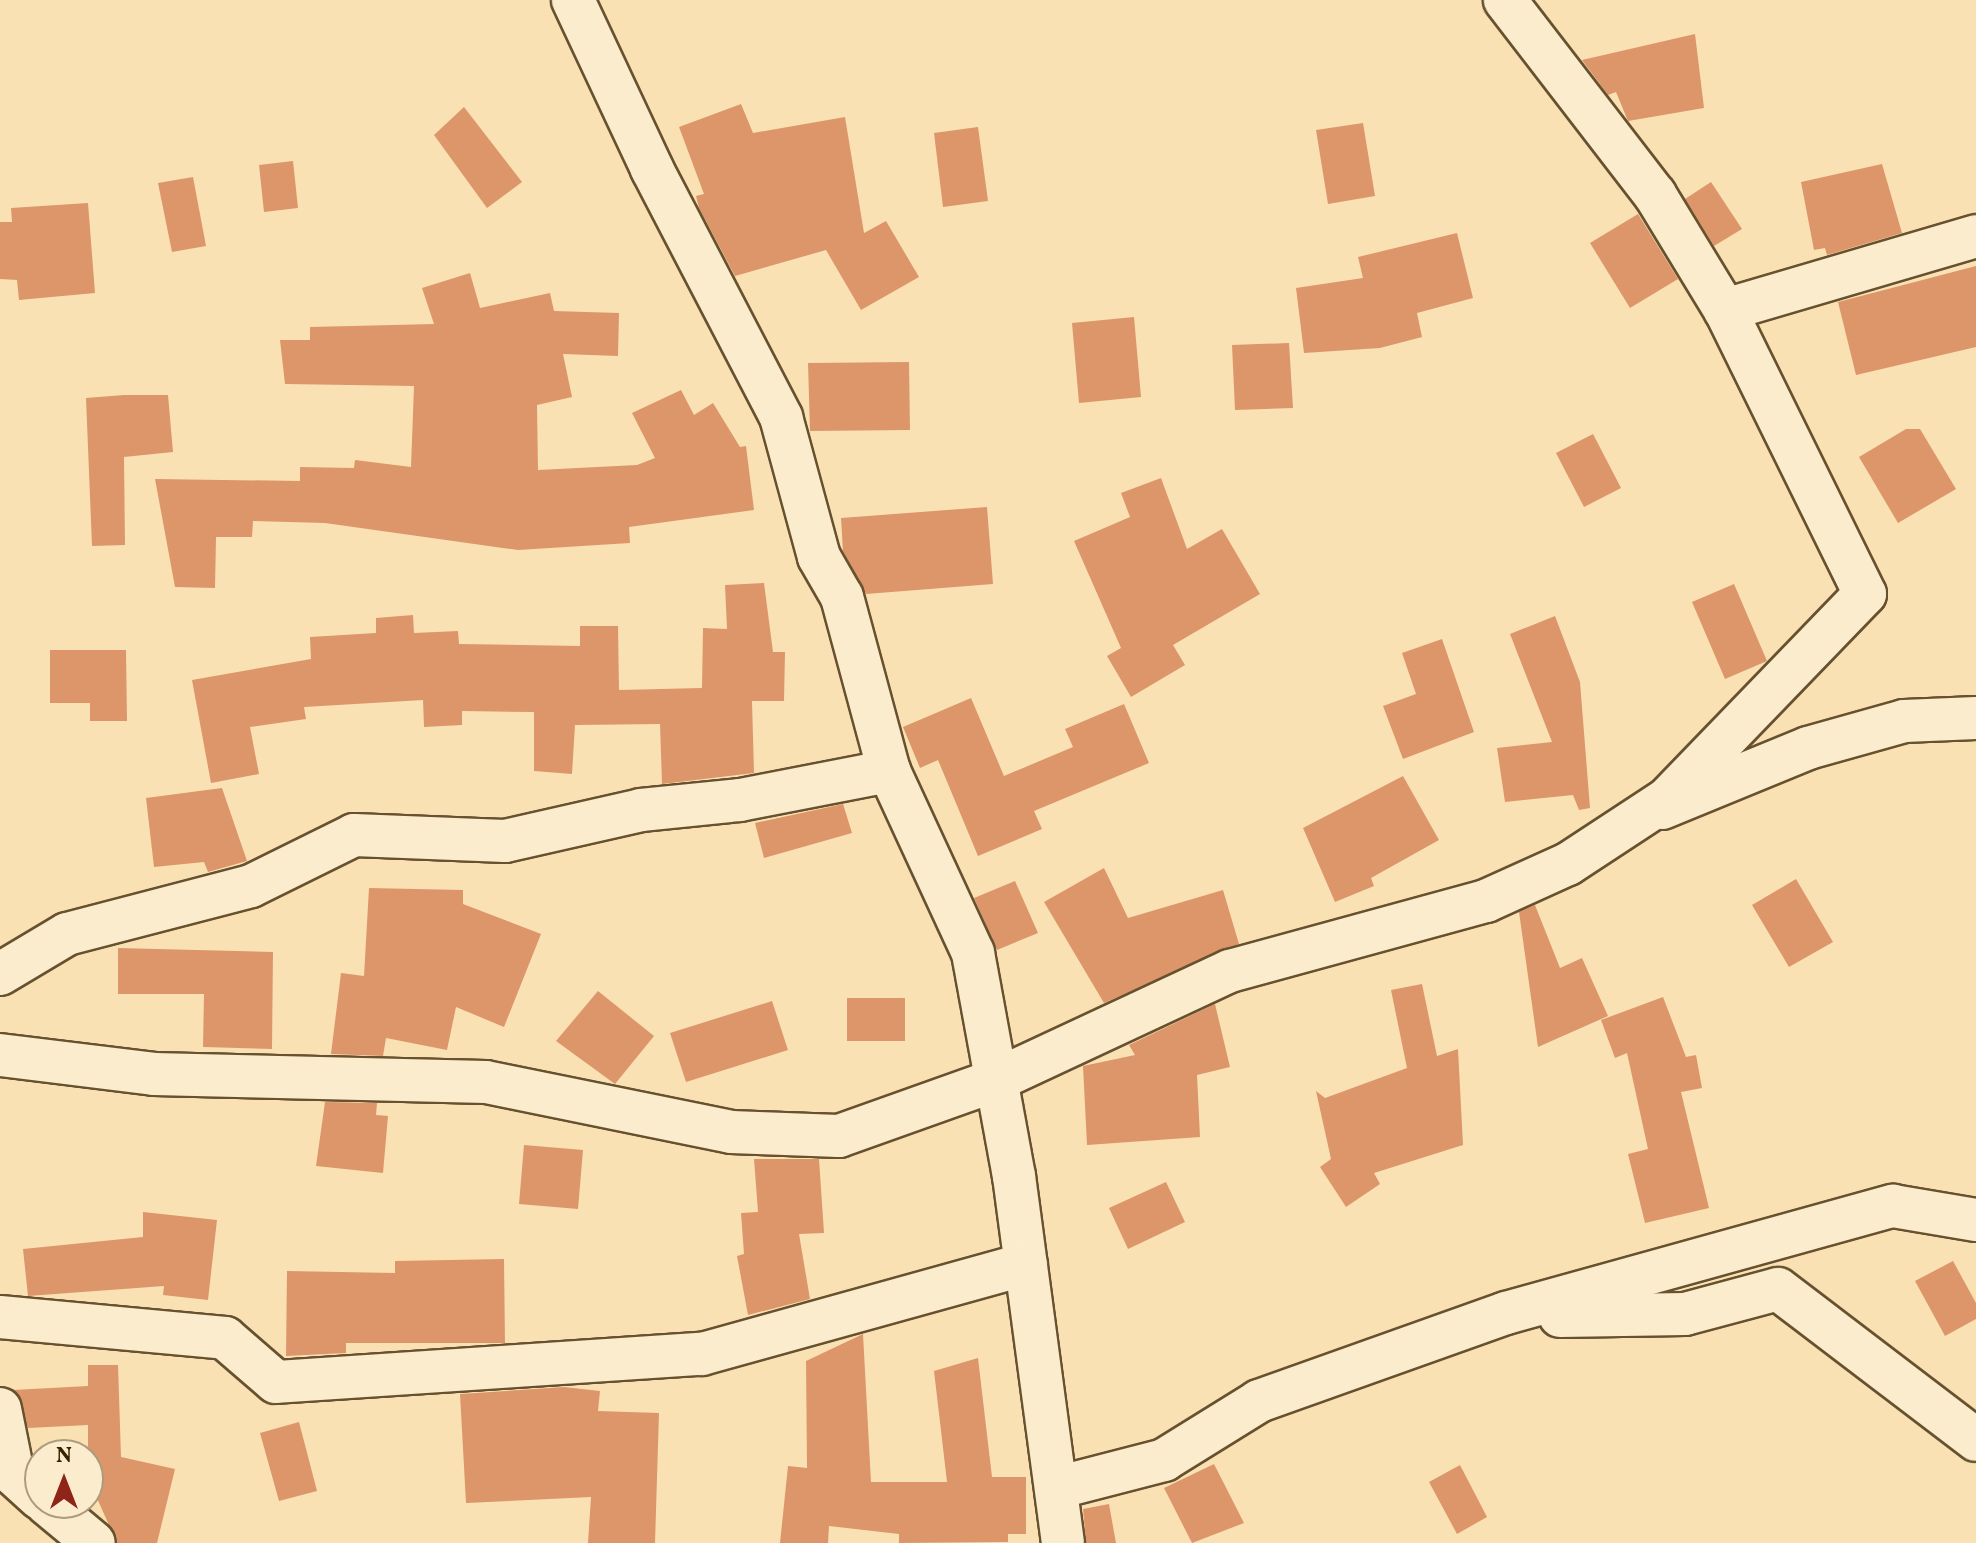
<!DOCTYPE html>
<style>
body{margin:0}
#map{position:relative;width:1976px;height:1543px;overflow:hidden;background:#f9e1b4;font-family:Vollkorn,serif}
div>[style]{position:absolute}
.building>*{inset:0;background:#dd9669}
.roads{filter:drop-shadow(2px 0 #67512e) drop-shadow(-2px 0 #67512e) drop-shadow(0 2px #67512e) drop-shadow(0 -2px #67512e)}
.street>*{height:42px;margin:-21px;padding:0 21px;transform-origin:21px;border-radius:21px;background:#fbecce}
span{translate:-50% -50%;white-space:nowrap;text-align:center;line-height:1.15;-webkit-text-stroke:7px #fbecce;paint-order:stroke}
.north{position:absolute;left:24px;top:1439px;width:80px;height:80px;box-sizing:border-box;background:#fbecce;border:2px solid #ac9b7c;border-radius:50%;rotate:0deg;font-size:22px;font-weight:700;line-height:32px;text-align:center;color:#362101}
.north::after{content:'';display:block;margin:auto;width:28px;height:36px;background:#8f2418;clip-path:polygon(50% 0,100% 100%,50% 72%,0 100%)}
</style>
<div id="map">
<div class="building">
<div style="clip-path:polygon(1695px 34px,1704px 108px,1628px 121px,1616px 92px,1608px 95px,1582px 60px)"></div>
<div style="clip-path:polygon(741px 104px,753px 133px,845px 117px,864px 233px,886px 221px,919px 277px,861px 310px,826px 250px,735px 276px,699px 208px,696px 196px,704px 194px,679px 127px)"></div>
<div style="clip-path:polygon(464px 107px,522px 182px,487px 208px,434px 135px)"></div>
<div style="clip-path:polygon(1363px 123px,1375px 196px,1328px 204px,1316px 130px)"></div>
<div style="clip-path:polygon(978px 127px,988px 201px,943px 207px,934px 133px)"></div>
<div style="clip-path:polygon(293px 161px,298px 208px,264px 212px,259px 165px)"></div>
<div style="clip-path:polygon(1882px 164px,1902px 233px,1827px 255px,1825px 248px,1814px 250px,1801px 182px)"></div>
<div style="clip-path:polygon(193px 177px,206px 246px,172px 252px,158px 183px)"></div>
<div style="clip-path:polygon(1711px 182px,1742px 229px,1714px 246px,1685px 199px)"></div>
<div style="clip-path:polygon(88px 203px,95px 293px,19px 300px,17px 280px,0 279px,0 222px,12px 222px,11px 208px)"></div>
<div style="clip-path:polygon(1638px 214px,1678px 279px,1630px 308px,1590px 243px)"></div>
<div style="clip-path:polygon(1457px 233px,1473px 298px,1417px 313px,1422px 337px,1380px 348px,1304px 353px,1296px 288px,1363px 278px,1358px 257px)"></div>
<div style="clip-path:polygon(1976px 266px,1976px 347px,1856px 375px,1838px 302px)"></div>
<div style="clip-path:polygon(470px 273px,480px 308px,550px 293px,554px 311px,619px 313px,618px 356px,563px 354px,572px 397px,537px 405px,538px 470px,637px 465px,655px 458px,632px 413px,681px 390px,694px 415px,713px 403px,740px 447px,746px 446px,754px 510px,629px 527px,630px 543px,518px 550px,325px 523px,253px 521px,252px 537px,216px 537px,215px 588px,175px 587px,155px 479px,300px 481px,300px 467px,354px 468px,355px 460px,411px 467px,414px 386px,285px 384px,280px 340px,310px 340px,310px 327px,434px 324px,422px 288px)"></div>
<div style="clip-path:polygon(1134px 317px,1141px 397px,1079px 403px,1072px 323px)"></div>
<div style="clip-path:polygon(1289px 343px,1293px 408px,1235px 410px,1232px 345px)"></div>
<div style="clip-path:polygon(909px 362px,910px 430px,810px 431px,808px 363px)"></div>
<div style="clip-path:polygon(124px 395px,168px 395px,173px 452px,124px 457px,125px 545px,92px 546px,86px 398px)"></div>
<div style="clip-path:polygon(1906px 429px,1920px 429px,1956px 489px,1898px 523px,1859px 457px)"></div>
<div style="clip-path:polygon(1593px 434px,1621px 488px,1584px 507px,1556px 453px)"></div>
<div style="clip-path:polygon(1161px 478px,1187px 549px,1222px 529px,1260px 594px,1173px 645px,1185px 665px,1131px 697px,1107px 656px,1121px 648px,1074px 541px,1130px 517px,1121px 493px)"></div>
<div style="clip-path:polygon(987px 507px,993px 584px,866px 594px,843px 551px,841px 518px)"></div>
<div style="clip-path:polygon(764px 583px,773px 652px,785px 652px,784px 701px,752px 701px,754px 773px,662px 784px,660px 724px,575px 725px,572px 774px,534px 771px,534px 712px,462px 711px,462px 725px,424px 727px,423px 700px,304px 707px,306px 719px,250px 727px,259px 774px,211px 783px,192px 680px,311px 659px,310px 637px,376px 633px,376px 618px,413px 615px,414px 633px,458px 631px,459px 644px,580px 646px,580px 626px,618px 626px,619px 690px,702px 688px,703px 628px,727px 629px,725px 585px)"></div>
<div style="clip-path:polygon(1734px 584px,1767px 661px,1725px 679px,1692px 602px)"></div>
<div style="clip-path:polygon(1555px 616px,1580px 682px,1590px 808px,1579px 810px,1573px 795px,1505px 802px,1497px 748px,1552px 742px,1510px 634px)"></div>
<div style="clip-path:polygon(1442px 639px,1474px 732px,1403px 759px,1383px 706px,1416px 694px,1402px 653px)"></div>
<div style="clip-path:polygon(50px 650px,126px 650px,127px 721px,90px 721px,90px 703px,50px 703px)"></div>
<div style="clip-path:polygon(971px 698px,1004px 776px,1073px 747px,1065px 729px,1124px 704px,1149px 763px,1034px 811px,1042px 829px,978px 856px,938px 760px,920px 768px,903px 727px)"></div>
<div style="clip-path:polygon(1403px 776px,1439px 840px,1371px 878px,1374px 886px,1335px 902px,1303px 828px)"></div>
<div style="clip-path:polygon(222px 788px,247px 861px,208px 872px,204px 862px,154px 867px,146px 798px)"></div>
<div style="clip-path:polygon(843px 804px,852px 833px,764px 858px,755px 823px)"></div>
<div style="clip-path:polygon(1104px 868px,1128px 918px,1223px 890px,1239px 944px,1104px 1003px,1044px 902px)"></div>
<div style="clip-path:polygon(1796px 879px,1833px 942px,1789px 967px,1752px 905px)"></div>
<div style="clip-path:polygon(1015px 881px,1038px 933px,997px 950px,974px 898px)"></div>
<div style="clip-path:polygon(369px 888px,463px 890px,463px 904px,541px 934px,504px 1027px,456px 1007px,447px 1050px,386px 1038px,383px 1056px,331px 1054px,341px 973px,364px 976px)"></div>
<div style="clip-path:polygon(1535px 905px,1560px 968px,1582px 958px,1608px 1016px,1538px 1047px,1519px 912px)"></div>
<div style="clip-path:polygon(118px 948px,273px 952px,272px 1049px,203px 1047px,204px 994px,118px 994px)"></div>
<div style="clip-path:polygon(1422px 984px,1437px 1056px,1458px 1049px,1463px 1145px,1374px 1173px,1380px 1184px,1346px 1207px,1320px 1167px,1331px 1159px,1316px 1091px,1325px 1098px,1407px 1068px,1391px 990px)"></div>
<div style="clip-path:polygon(598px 991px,654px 1036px,615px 1084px,556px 1041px)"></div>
<div style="clip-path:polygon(1663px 997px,1686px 1057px,1696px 1055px,1702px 1088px,1681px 1092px,1709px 1208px,1645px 1223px,1628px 1154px,1648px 1149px,1627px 1053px,1615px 1058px,1601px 1020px)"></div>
<div style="clip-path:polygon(847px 998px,905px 998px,905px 1041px,847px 1041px)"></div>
<div style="clip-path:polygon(772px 1001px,788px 1050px,686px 1082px,670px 1033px)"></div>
<div style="clip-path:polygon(1215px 1004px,1230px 1067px,1197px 1075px,1200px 1137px,1087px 1145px,1083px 1066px,1135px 1055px,1129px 1045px)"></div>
<div style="clip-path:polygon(325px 1102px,377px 1103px,376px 1115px,388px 1116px,383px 1173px,316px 1166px)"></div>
<div style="clip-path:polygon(524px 1145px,583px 1150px,578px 1209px,519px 1204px)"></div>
<div style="clip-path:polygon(754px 1159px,819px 1159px,824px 1233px,799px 1234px,810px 1299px,748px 1315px,737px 1256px,744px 1254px,741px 1213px,758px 1212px)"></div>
<div style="clip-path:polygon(1166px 1182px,1185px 1222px,1128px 1249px,1109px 1208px)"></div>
<div style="clip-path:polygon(143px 1212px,217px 1220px,208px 1300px,163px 1295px,164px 1286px,28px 1296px,23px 1249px,143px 1237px)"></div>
<div style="clip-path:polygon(504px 1259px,505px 1343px,346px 1343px,346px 1353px,286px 1356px,287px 1271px,395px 1273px,395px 1261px)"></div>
<div style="clip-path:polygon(1953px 1261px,1976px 1303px,1976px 1319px,1945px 1336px,1915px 1281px)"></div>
<div style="clip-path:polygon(863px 1334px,871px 1482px,947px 1482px,934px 1371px,978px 1358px,992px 1477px,1026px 1477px,1026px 1534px,1008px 1534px,1008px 1542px,899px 1543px,899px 1534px,829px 1526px,828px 1543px,780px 1543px,788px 1466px,807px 1468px,806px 1361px)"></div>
<div style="clip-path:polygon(88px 1365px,118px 1365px,121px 1457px,175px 1469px,157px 1543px,117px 1543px,88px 1478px,88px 1425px,28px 1428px,13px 1390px,88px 1386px)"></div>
<div style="clip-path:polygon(564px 1387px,600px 1391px,598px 1411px,659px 1413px,655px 1543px,588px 1543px,591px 1497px,466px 1503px,460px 1394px)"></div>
<div style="clip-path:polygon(299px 1422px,317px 1491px,279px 1501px,260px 1433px)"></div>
<div style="clip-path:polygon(1214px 1464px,1244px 1523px,1192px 1543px,1164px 1488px)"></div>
<div style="clip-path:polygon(1460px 1465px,1487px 1517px,1457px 1534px,1429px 1482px)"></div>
<div style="clip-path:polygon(1109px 1504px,1116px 1543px,1086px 1543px,1083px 1509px)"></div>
</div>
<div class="roads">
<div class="street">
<div style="left:573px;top:0;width:187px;rotate:64.9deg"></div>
<div style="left:652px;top:169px;width:280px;rotate:62.5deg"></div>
<div style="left:781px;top:417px;width:145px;rotate:74.8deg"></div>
<div style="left:819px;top:557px;width:46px;rotate:60.1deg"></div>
<div style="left:842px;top:597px;width:180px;rotate:74.9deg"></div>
<div style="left:889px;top:771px;width:200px;rotate:65.2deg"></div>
<div style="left:973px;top:953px;width:227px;rotate:79.6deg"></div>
<div style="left:1014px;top:1176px;width:370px;rotate:82.4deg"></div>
<div style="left:1725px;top:310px;width:262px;rotate:-16.4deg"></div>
<div style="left:1662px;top:808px;width:158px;rotate:-22.3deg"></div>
<div style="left:1808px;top:748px;width:100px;rotate:-15.7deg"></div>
<div style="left:1904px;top:721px;width:72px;rotate:-2.4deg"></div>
<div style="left:0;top:974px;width:78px;rotate:-30.8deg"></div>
<div style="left:67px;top:934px;width:190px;rotate:-14.6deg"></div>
<div style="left:251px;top:886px;width:115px;rotate:-26.3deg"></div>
<div style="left:354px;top:835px;width:151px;rotate:2.3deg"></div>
<div style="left:505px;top:841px;width:139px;rotate:-12.8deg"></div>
<div style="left:641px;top:810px;width:100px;rotate:-5.8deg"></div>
<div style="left:740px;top:800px;width:152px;rotate:-11deg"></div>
<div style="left:0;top:1055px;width:155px;rotate:7deg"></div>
<div style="left:154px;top:1074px;width:332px;rotate:1.4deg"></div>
<div style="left:486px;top:1082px;width:250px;rotate:11.5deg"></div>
<div style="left:731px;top:1132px;width:108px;rotate:2.1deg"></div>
<div style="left:839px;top:1136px;width:167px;rotate:-19.6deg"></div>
<div style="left:996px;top:1080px;width:258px;rotate:-25deg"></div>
<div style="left:1230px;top:971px;width:265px;rotate:-15.3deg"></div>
<div style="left:1486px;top:901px;width:90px;rotate:-24.3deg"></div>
<div style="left:1568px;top:864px;width:118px;rotate:-33.3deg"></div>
<div style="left:1667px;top:799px;width:285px;rotate:-46deg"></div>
<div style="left:1865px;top:594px;width:317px;rotate:-116.2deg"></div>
<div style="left:1725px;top:310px;width:135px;rotate:-121.3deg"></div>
<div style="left:1655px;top:195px;width:246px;rotate:-127.6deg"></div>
<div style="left:1560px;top:1316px;width:125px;rotate:-0.9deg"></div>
<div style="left:1685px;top:1314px;width:96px;rotate:-15deg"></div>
<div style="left:1778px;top:1289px;width:249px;rotate:37.3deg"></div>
<div style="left:0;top:1317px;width:226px;rotate:5.3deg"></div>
<div style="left:225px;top:1338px;width:67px;rotate:40.8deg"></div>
<div style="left:276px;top:1382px;width:427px;rotate:-3.8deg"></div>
<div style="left:702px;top:1354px;width:336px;rotate:-15.5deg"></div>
<div style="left:0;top:1409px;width:66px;rotate:78.7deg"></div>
<div style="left:13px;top:1474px;width:36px;rotate:42deg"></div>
<div style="left:1056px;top:1488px;width:112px;rotate:-14.5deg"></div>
<div style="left:1164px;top:1460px;width:112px;rotate:-31.8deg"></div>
<div style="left:1259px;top:1401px;width:262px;rotate:-19.6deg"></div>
<div style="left:1506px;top:1313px;width:402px;rotate:-15.5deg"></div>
<div style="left:1893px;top:1206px;width:84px;rotate:9.6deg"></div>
<div style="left:46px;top:1503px;width:62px;rotate:39.8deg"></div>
</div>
</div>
<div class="north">N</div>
</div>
